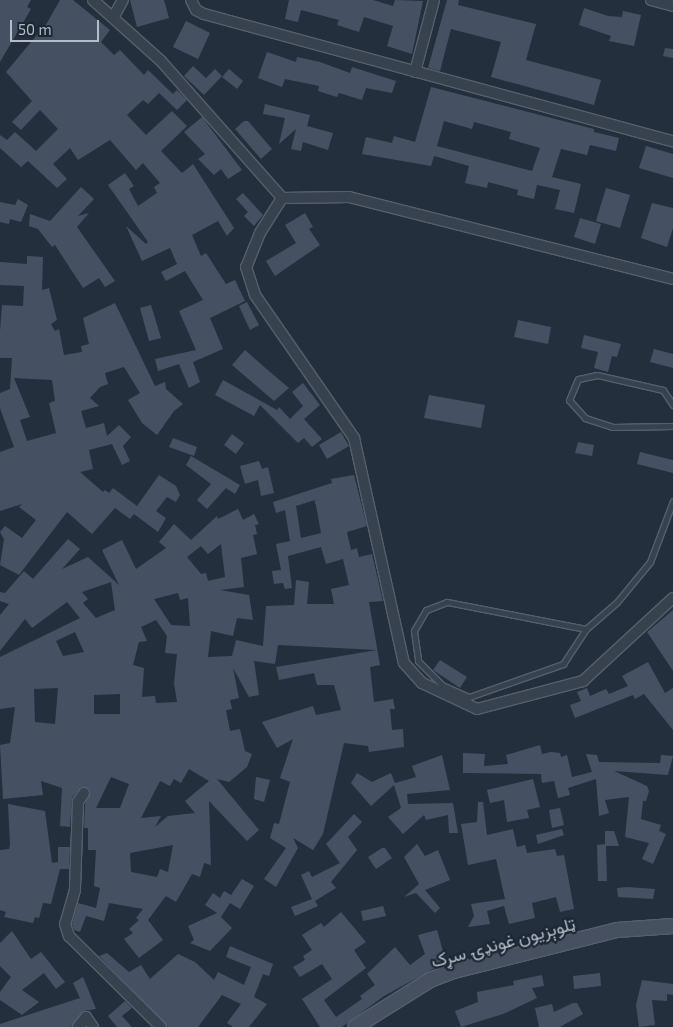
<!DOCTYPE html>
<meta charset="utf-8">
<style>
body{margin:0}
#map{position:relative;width:673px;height:1027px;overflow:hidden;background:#242f3e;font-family:"Exo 2",Vazirmatn,sans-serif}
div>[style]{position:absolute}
.building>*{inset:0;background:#455162}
.roads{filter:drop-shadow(1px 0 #565f6c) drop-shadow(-1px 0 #565f6c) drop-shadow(0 1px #565f6c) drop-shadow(0 -1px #565f6c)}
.lane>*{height:5px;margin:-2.5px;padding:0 2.5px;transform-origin:2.5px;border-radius:2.5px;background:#38414e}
.street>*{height:10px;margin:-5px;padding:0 5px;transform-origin:5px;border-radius:5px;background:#38414e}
.secondary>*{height:14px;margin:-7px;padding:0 7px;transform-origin:7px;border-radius:7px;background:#465061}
span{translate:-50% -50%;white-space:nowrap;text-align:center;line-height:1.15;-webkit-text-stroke:4.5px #1d2633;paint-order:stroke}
.street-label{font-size:18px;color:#b4bcc9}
.scale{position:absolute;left:10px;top:20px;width:89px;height:22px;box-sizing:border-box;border:2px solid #b4bcc9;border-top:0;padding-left:6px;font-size:15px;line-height:18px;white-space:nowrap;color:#b4bcc9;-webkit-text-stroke:4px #1d2633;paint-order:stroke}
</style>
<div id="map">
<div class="building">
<div style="clip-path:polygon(0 0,31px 0,27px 7px,31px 9px,0 62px)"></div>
<div style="clip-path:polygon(60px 0,73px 0,110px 30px,101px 42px,114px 55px,120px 50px,144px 75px,148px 70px,173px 94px,177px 90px,187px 100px,177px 110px,159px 93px,148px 104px,143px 100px,127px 115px,146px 135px,172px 111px,187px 126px,161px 151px,182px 173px,193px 164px,234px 228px,227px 236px,218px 221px,192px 235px,201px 256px,206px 253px,226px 284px,235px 280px,245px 301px,210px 318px,223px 349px,193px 362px,200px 382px,189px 388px,179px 364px,158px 371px,155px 359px,196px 350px,179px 311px,203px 300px,185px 271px,166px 281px,161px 272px,177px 264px,170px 248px,142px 261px,126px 226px,146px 244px,148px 242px,108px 185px,125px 173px,134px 186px,129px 189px,138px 206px,157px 193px,154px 187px,160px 183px,143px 163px,136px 170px,110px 140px,78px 160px,70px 148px,53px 164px,67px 179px,57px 188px,28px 161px,21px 167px,0 148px,0 135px,7px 140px,15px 132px,36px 151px,58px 129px,40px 110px,21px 130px,12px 122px,32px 101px,6px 72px,47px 23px)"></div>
<div style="clip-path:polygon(130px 0,164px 0,169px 18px,137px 27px)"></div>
<div style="clip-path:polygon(289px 0,373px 0,393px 6px,395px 0,423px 1px,412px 54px,387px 46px,393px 26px,364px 17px,359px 32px,337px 25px,339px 20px,301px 10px,298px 22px,285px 19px)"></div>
<div style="clip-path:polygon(447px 0,459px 0,458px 5px,536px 24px,526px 60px,601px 80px,594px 105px,491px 77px,501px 42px,451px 29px,440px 71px,428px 68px)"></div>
<div style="clip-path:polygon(584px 8px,608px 16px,622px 17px,623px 11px,641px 15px,634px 46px,609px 41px,611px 36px,579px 25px)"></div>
<div style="clip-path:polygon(186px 21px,210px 33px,198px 59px,173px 47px)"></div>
<div style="clip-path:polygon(665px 48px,673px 49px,673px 58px,663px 56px)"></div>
<div style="clip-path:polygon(267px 52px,296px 62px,297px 57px,320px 62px,350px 73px,352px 67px,396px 81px,392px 93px,366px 88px,362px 100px,339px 93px,337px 97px,318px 91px,319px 86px,285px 79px,282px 87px,258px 78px)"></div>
<div style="clip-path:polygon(193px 66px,206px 78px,215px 69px,222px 76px,204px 95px,184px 76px)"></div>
<div style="clip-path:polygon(229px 69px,243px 81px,237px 89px,222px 77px)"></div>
<div style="clip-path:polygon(evenodd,431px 87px,594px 129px,594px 132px,619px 138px,616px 151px,590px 145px,587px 155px,561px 149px,552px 177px,581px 184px,574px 213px,555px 209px,560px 190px,537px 185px,534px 199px,517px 195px,518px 190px,488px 182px,487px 188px,465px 183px,469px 166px,434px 156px,431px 166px,362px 154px,366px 137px,392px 143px,394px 136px,415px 142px,431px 87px,444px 121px,472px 129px,474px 122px,511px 132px,509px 139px,540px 148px,532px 171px,437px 146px,444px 121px)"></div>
<div style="clip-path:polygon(265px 104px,310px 115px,307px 126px,333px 133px,328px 150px,303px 142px,301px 151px,291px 149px,296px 129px,279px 144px,285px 118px,263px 114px)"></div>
<div style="clip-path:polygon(202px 117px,242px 170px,228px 179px,221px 169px,214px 175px,198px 159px,205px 154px,184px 132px)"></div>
<div style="clip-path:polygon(244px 121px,248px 121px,272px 149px,261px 159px,235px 129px)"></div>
<div style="clip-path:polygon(646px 146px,673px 154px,673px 178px,639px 168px)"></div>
<div style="clip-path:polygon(81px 187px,94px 199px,78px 216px,89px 213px,77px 227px,115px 281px,105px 287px,99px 278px,83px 288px,55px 245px,52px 247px,38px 229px,29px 226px,30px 214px,50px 221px)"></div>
<div style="clip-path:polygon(606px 188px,630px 195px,620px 228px,596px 221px)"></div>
<div style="clip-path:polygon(243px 193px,263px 215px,254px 226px,244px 216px,248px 212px,236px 199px)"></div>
<div style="clip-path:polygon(18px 199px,28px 205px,21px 222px,10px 219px,9px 224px,0 222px,0 202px,15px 205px)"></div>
<div style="clip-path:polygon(652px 203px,673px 208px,673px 228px,667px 247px,641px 238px)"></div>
<div style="clip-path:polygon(305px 213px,313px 227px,309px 229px,320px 245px,275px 276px,266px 261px,296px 243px,285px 225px)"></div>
<div style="clip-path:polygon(580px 218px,601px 224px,595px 244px,574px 237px)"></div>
<div style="clip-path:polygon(evenodd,27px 256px,43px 257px,42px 290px,49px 288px,57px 320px,51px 324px,55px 331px,59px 329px,64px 355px,82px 352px,81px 346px,89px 344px,83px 318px,115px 303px,155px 386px,165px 382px,166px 389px,183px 404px,174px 411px,157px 435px,142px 423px,128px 400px,140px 393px,124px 367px,105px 373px,108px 384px,100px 387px,90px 398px,99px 406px,81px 411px,86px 428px,104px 423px,107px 436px,119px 425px,131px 437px,123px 446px,130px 461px,122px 465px,112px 444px,89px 450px,93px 469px,80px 472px,103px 492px,105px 490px,109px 493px,113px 488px,137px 506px,159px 475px,176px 486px,180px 495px,176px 502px,167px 497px,156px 511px,166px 518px,158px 532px,134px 514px,130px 519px,115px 508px,92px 534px,67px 512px,19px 575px,0 565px,4px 539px,0 532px,5px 526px,22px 538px,36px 520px,19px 507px,22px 504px,0 511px,0 452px,14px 447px,0 408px,0 393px,10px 389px,12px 358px,0 358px,0 331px,2px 305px,23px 306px,24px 286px,0 285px,0 262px,27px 264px,27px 256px,14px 378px,52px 380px,55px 401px,49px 403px,56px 433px,27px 441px,20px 420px,30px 417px,14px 378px)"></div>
<div style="clip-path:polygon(247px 302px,259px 325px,250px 330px,239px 306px)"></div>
<div style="clip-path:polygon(151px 305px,161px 338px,149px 341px,140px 308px)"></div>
<div style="clip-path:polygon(518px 320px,551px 327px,548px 344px,514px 337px)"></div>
<div style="clip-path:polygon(584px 335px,621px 344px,617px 357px,612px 356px,608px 372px,594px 368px,598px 352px,581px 348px)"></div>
<div style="clip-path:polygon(654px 349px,673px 354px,673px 368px,650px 362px)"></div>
<div style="clip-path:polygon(245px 350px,270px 372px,289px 388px,274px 401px,232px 365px)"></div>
<div style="clip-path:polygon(223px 380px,277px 410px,279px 407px,290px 419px,303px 406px,292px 392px,303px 383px,320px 405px,304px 419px,322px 439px,312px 447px,304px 438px,298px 443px,260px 405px,254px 416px,215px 395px)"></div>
<div style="clip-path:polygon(429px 395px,485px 405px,481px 428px,424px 418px)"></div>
<div style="clip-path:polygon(341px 432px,349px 446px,327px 459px,319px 445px)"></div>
<div style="clip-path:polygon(232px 434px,244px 443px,236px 454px,224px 445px)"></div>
<div style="clip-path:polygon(173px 438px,197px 447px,194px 456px,169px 447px)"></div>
<div style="clip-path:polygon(578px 442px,594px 445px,592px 456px,575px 453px)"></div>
<div style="clip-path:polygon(640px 452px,673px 460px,673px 473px,637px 464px)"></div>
<div style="clip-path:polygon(191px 456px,240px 485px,235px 494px,226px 488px,207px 509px,197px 500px,211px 484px,186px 465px)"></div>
<div style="clip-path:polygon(259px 461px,262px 469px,268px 467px,274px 493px,261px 496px,258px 480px,245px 484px,240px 466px)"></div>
<div style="clip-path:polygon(evenodd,354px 475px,367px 526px,347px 532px,351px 550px,357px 548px,359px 557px,372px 554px,383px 601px,369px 602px,380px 665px,370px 667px,374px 702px,393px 699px,395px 709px,390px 709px,392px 730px,403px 729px,404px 747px,369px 752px,368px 746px,344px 743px,323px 834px,313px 850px,293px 838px,298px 848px,276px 887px,264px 879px,286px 848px,270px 838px,274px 823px,279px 824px,290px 782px,280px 778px,293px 739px,277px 748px,262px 722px,313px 706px,316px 715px,341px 710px,334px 685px,317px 685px,314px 673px,279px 680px,276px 667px,377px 650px,278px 645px,275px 664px,254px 661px,259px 695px,249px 697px,233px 668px,239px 698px,230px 700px,232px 709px,226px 710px,230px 731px,240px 729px,245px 751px,252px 754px,247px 767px,229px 782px,217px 779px,259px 830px,247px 841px,209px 801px,211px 865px,204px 863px,200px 877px,192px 874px,176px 902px,166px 896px,148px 920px,163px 940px,139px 958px,124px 939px,133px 933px,129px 929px,139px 920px,136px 918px,143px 909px,109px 903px,104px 921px,86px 916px,80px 932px,74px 930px,72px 924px,78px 903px,96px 908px,100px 888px,94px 886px,96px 850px,88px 850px,88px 828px,84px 828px,85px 804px,90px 790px,81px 787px,72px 798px,70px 827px,60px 826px,62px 788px,41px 781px,43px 795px,3px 799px,0 745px,10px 743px,15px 707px,0 709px,0 657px,80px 618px,67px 602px,32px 628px,25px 619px,0 651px,0 615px,9px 604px,0 601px,0 592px,5px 593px,24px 571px,33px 579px,68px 539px,80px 549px,62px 569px,88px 557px,119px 585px,102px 550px,122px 540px,136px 569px,166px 548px,159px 542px,174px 524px,191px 540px,217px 516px,218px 519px,238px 509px,243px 520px,254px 514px,259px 524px,255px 525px,257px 534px,253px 535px,257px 554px,241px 558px,244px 587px,220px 590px,249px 595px,253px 620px,237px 618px,233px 636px,211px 631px,208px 657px,232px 656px,236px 640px,263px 646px,266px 606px,294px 605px,296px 580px,309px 582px,307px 604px,334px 604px,331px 589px,349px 585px,343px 559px,326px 564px,321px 547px,288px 556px,292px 588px,285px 589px,283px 583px,274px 584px,272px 571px,281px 570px,276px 544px,290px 541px,285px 510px,276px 513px,273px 502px,332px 483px,331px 479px,354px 475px,315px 500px,321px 533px,301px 538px,296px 506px,315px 500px,354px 475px,221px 544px,225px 577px,208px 581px,206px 573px,201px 574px,187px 557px,201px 546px,208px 554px,221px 544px,354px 475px,111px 582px,115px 610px,96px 618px,83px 603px,88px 599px,82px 592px,111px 582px,354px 475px,178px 593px,180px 600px,188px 598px,190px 626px,171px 625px,154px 599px,178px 593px,354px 475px,156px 620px,167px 636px,165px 653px,177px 654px,174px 683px,177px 702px,156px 703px,155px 696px,142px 697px,144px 668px,133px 665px,139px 642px,147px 641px,141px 627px,156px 620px,354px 475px,75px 632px,84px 652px,63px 656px,56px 641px,75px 632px,354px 475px,58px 688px,55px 724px,35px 722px,34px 689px,58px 688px,354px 475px,120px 694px,120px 714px,94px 714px,94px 695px,120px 694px,354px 475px,189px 769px,209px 781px,185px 801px,195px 813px,168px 816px,155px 827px,161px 816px,141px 818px,160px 781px,170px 786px,174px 779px,181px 783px,189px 769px,354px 475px,111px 777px,129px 784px,120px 808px,96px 808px,111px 777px,354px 475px,173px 845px,168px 872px,160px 869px,157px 877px,131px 872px,130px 853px,173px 845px)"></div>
<div style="clip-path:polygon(673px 610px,673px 671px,647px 632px)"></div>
<div style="clip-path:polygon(440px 660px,467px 677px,460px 688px,433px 670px)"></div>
<div style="clip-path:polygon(648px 662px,665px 693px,673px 688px,673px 730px,644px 694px,635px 699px,633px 695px,575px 718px,570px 705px,581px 701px,577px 692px,587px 688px,590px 696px,606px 689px,609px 694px,628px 686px,622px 676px)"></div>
<div style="clip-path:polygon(540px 745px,542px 754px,551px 752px,560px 753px,561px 757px,567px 755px,572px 777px,592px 772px,586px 754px,597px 755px,599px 762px,660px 763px,661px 755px,673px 756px,668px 775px,614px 771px,647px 786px,649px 791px,646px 801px,643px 801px,641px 819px,661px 825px,659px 831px,666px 834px,653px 864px,642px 859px,649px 843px,625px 837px,629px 797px,605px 800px,609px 813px,599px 816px,596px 779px,568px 788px,570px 795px,558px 798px,554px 781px,542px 783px,541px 774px,463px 773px,463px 753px,485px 754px,484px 766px,508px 764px,506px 755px)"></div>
<div style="clip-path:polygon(442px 755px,450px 790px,407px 794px,408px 804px,453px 803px,458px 833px,449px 833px,448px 815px,426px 820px,424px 815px,403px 834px,388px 817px,401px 808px,394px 785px,371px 806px,351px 783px,357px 773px,372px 782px,391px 773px,395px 783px,416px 777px,412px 766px)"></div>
<div style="clip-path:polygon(256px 777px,270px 780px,264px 802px,254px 799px)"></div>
<div style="clip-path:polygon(533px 779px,540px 807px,527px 810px,529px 818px,507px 822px,504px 800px,490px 803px,487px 790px)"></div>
<div style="clip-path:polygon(478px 802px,483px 802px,487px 835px,513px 829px,517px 847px,525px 845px,527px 853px,555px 849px,557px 856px,564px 855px,574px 909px,560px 912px,556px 897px,532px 903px,535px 918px,509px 924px,504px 906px,487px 911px,490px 924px,468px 927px,474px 916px,471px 904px,505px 899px,496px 859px,468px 865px,461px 824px,477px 822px)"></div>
<div style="clip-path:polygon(8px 804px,45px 811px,52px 863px,58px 862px,58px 847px,70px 847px,69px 869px,60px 869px,51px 904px,43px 903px,39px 918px,35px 917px,33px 923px,4px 917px,6px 912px,0 910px,0 850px,9px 849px,10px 845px)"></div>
<div style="clip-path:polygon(560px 808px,564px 825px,552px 828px,549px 810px)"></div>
<div style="clip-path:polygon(354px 814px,362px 822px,348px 837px,357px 850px,331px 882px,336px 888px,315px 901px,318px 906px,295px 916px,291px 907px,312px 899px,301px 875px,309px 871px,312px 877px,340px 863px,326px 844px)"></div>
<div style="clip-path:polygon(562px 829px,564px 835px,538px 844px,536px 835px)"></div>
<div style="clip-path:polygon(605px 831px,614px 831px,619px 846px,606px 846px,607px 881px,598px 881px,597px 845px,605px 844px)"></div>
<div style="clip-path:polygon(417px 844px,425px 856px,438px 850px,450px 880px,425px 890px,440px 908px,435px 913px,416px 893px,404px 897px,419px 884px,404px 857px)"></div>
<div style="clip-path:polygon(382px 848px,385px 848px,392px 858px,376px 869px,368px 857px)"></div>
<div style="clip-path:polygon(242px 879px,254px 886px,240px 909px,230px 903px,221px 917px,232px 928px,210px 951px,190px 943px,194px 940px,188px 926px,217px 913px,205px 905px,213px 893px,220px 898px,224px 891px,231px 895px)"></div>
<div style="clip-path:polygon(627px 887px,655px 889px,653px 899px,618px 897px,617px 888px)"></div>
<div style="clip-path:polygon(383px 906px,386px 916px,363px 921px,361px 911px)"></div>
<div style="clip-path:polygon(341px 912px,366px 942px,354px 950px,366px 968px,324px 1000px,336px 1017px,362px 999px,360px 996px,375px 985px,367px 974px,395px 947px,410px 965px,425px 954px,418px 935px,437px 930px,446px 962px,384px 996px,342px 1027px,320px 1027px,302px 999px,332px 979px,322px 964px,300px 977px,293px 967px,305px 960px,303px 956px,312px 950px,302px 935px,321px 923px,324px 927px)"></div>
<div style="clip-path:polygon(12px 931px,31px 959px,41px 952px,65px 982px,56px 989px,44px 973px,22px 990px,39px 1002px,22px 1015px,0 1000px,0 992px,11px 977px,0 966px,0 943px)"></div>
<div style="clip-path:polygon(230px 946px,273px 964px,269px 976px,263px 974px,254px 997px,267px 1004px,249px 1027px,233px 1027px,227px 1023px,241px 1004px,222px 995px,198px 1027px,168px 1027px,99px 956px,107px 953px,129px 972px,141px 965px,150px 979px,178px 954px,195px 962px,214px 980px,218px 972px,244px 985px,251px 967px,226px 957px)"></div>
<div style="clip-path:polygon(600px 973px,601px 986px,574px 989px,573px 976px)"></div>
<div style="clip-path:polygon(542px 975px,544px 986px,532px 988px,537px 998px,503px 1014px,461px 1027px,455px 1011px,478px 1002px,477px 992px,514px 985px,513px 981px)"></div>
<div style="clip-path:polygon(83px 977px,96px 1009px,83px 1011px,71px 1027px,0 1027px,0 1024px,80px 998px,73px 983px)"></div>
<div style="clip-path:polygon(642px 980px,673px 984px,673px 995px,667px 994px,667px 1001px,652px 1000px,655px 1025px,639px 1027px,636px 1005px)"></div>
<div style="clip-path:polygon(125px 1001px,132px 1008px,122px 1016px,132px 1027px,117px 1027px,108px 1016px)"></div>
<div style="clip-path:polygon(573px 1003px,577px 1003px,583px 1014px,560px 1027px,539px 1027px,535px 1008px,552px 1004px,554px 1012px)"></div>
</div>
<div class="roads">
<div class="lane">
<div style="left:673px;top:405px;width:18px;rotate:-124deg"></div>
<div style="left:663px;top:390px;width:68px;rotate:-167.2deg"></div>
<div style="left:597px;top:375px;width:19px;rotate:168deg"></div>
<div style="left:578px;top:379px;width:23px;rotate:113deg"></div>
<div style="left:569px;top:400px;width:24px;rotate:48deg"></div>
<div style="left:585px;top:418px;width:28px;rotate:18deg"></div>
<div style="left:612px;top:427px;width:61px;rotate:-0.9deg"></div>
<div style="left:586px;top:629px;width:142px;rotate:-169deg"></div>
<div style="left:447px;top:602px;width:22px;rotate:159deg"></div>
<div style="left:426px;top:610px;width:24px;rotate:120deg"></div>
<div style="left:414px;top:631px;width:30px;rotate:82deg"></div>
<div style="left:418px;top:661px;width:34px;rotate:45deg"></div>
<div style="left:442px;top:685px;width:30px;rotate:24deg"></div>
<div style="left:469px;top:697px;width:100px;rotate:-19.3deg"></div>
<div style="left:563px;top:664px;width:42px;rotate:-56.7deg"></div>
<div style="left:586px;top:629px;width:41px;rotate:-41.1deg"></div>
<div style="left:617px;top:602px;width:52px;rotate:-50.5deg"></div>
<div style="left:650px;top:562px;width:65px;rotate:-69.3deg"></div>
</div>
<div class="street">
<div style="left:93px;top:0;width:91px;rotate:41.9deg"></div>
<div style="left:161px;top:61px;width:183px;rotate:48.5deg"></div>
<div style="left:282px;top:198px;width:67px;rotate:-0.9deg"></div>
<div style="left:349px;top:197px;width:334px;rotate:14.2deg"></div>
<div style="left:191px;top:0;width:11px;rotate:63deg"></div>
<div style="left:196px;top:10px;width:9px;rotate:27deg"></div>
<div style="left:204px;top:14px;width:486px;rotate:15.2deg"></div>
<div style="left:651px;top:0;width:23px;rotate:15deg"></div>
<div style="left:114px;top:16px;width:18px;rotate:-61deg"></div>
<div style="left:415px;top:72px;width:74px;rotate:-75.2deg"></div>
<div style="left:282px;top:198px;width:41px;rotate:122.2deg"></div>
<div style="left:260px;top:233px;width:37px;rotate:112deg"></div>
<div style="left:246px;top:267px;width:29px;rotate:72deg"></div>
<div style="left:255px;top:295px;width:174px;rotate:55.3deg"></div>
<div style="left:354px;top:438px;width:230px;rotate:77.5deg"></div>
<div style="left:404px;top:663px;width:27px;rotate:48deg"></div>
<div style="left:422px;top:683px;width:61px;rotate:25.3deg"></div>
<div style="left:477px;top:709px;width:110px;rotate:-14.8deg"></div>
<div style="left:583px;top:681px;width:122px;rotate:-42.7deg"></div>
<div style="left:84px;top:793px;width:11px;rotate:124deg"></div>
<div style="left:78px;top:802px;width:88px;rotate:92deg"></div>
<div style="left:75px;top:890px;width:35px;rotate:106deg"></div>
<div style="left:65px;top:924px;width:13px;rotate:72deg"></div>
<div style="left:69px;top:936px;width:129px;rotate:44.7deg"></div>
<div style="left:78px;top:1027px;width:13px;rotate:-51deg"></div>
<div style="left:86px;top:1017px;width:12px;rotate:55deg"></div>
</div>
<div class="secondary">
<div style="left:355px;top:1027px;width:89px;rotate:-32.1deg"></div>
<div style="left:430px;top:980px;width:26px;rotate:-21deg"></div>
<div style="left:454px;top:971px;width:168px;rotate:-14.1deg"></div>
<div style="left:617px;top:930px;width:56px;rotate:-4.1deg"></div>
</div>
</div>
<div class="street-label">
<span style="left:503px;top:942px;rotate:-15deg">ټلوېزيون غونډۍ سړک</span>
</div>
<div class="scale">50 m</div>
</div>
